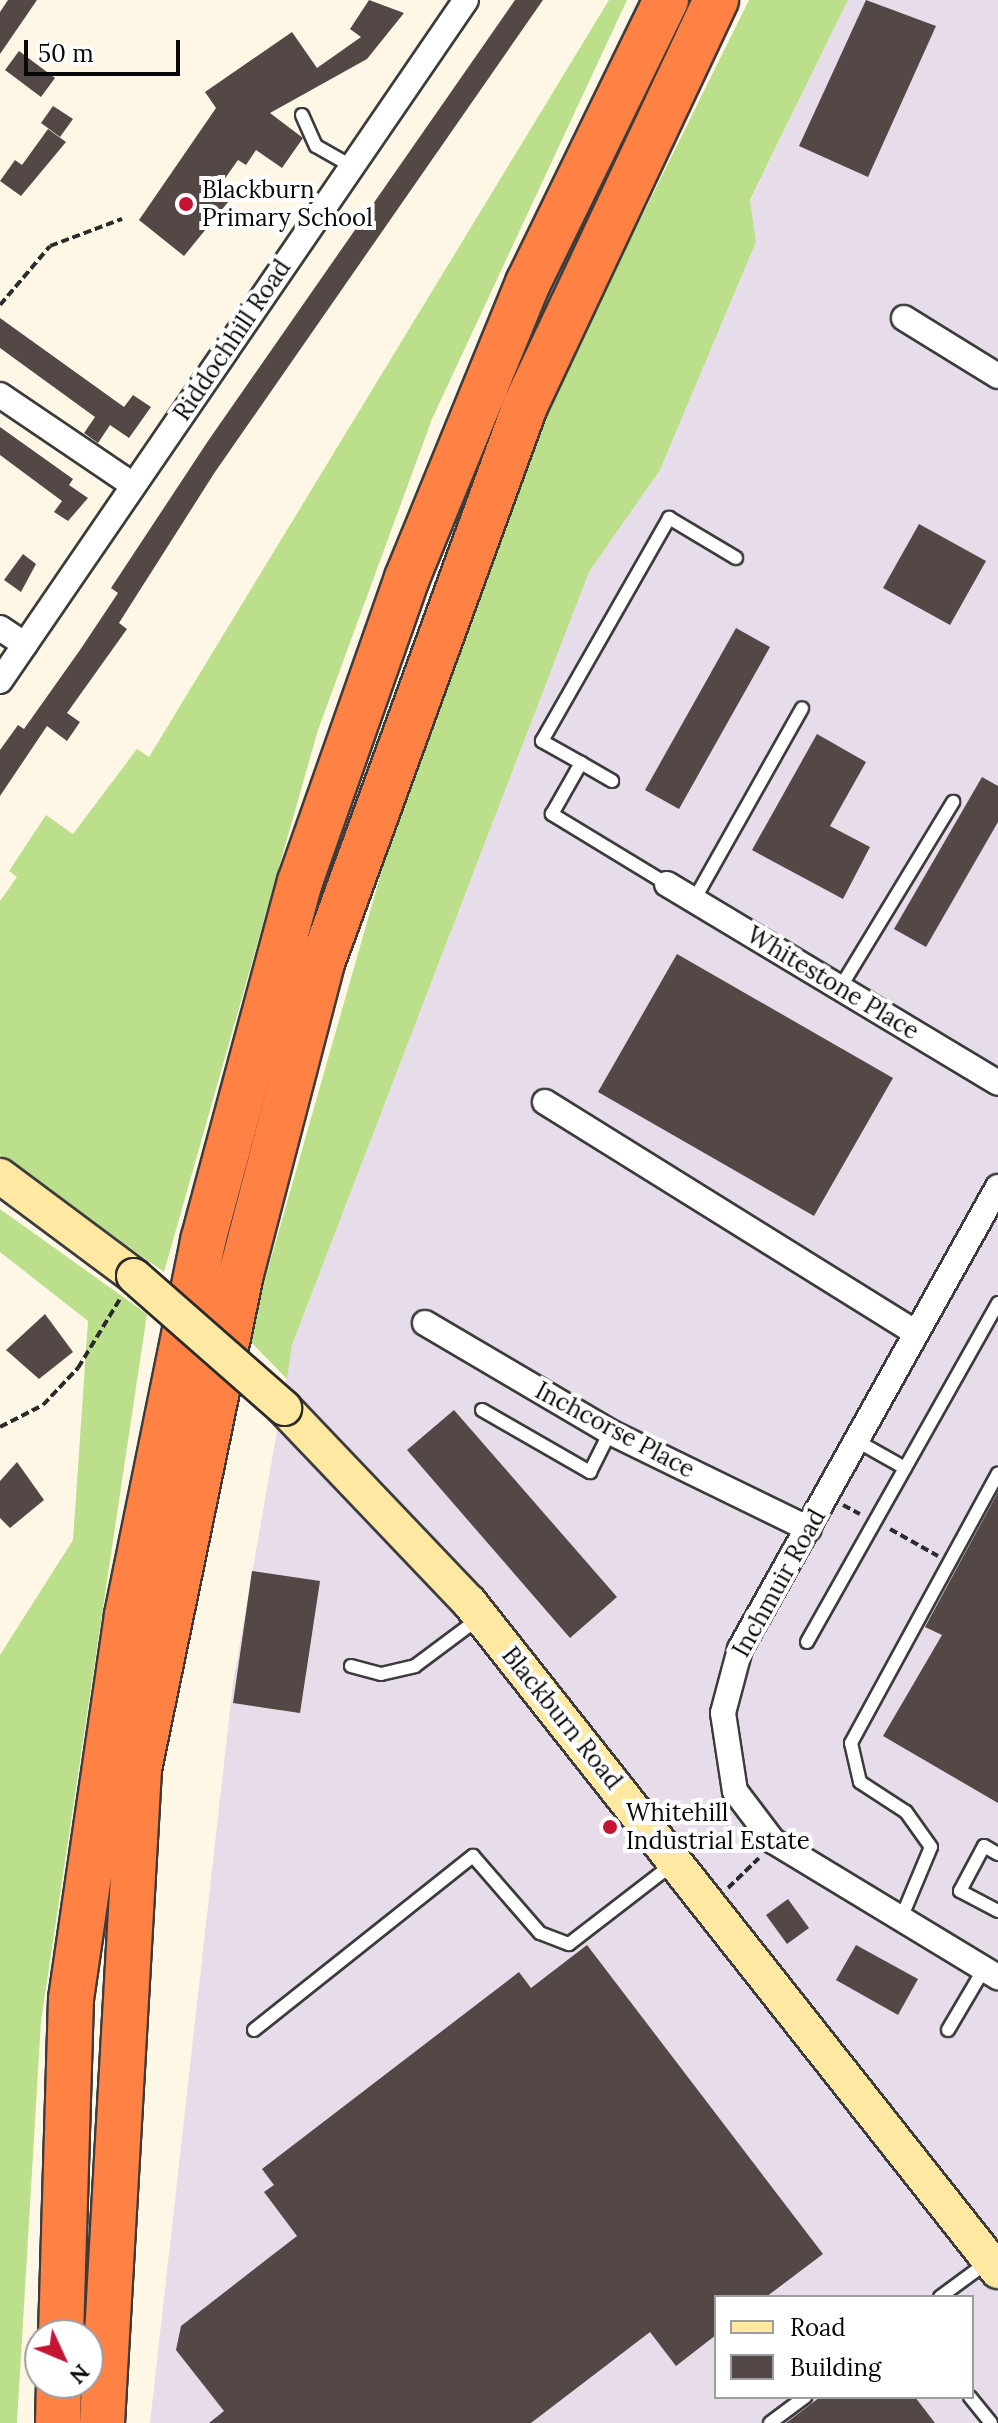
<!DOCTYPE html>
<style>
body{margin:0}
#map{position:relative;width:998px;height:2423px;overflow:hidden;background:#fff7e6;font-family:Lora,serif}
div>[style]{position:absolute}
.industrial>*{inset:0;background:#e7dcea}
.forest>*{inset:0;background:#bbdf8a}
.building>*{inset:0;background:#534845}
.path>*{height:4px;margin-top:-2px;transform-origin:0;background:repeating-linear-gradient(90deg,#2b2b2b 0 8px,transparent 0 12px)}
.roads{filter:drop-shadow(2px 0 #3c3c3c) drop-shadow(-2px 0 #3c3c3c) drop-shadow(0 2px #3c3c3c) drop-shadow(0 -2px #3c3c3c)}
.lane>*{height:12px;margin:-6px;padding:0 6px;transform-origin:6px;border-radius:6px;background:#fff}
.street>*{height:24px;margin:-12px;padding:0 12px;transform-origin:12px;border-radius:12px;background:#fff}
.secondary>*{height:34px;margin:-17px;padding:0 17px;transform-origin:17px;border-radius:17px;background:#ffe8a1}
.highway>*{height:44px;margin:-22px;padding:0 22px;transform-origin:22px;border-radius:22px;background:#ff8144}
.bridges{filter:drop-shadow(2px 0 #2b2b2b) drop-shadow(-2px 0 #2b2b2b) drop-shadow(0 2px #2b2b2b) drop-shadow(0 -2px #2b2b2b)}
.secondary-bridge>*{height:34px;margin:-17px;padding:0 17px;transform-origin:17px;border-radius:17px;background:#ffe8a1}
.dots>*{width:22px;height:22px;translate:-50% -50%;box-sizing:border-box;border:4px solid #fff;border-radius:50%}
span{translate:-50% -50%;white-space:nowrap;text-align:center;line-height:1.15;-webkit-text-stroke:8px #fff;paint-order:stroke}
.poi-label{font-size:24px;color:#090909}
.left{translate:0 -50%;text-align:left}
.street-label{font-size:24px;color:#090909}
.legend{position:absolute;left:714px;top:2295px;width:260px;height:104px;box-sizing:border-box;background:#fff;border:2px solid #9d9d9d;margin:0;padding:10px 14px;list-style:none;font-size:24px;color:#090909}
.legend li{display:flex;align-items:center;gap:16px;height:40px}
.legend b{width:40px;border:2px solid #9d9d9d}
.north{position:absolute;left:24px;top:2319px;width:80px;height:80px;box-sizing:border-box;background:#fff;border:2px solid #9d9d9d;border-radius:50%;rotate:134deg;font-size:22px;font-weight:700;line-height:32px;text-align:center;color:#090909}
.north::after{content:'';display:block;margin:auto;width:28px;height:36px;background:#c51535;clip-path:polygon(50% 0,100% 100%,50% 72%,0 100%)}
.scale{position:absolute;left:24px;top:40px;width:156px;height:36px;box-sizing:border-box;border:4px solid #090909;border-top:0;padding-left:10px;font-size:24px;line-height:28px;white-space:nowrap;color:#090909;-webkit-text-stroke:6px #fff;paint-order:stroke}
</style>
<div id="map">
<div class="industrial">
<div style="clip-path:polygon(evenodd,848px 0,998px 0,998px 2423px,150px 2423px,233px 1683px,292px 1345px,589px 572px,660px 470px,756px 242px,750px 201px,848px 0,716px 2297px,972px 2297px,972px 2397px,716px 2397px,716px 2297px)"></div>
</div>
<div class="forest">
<div style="clip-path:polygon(609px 0,627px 0,432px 419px,318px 730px,164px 1272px,0 1155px,0 901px,17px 877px,9px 871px,46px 815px,73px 834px,137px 749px,149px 757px)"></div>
<div style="clip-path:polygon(749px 0,848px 0,750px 200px,756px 242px,660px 470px,589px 572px,292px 1345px,287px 1379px,248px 1339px,427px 712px,538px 426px)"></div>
<div style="clip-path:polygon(0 1209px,147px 1314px,41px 2021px,17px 2423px,0 2423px,0 1655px,73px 1540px,88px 1321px,0 1252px)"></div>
</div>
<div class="building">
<div style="clip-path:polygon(8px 0,37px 0,0 54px,0 12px)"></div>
<div style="clip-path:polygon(369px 0,404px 13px,367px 59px,270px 113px,303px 138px,282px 168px,256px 150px,246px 165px,238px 160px,219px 187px,233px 196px,184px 256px,139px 220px,216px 108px,205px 92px,292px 32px,317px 68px,361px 37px,350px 29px)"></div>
<div style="clip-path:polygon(515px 0,543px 0,215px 472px,119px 623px,127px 629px,67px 713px,80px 722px,67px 741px,47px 726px,0 796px,0 750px,18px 725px,24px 729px,80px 650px,118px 593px,111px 588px,208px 441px)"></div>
<div style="clip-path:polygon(866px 0,936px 26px,868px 177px,799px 146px)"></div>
<div style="clip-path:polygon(19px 51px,55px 78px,41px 97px,5px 70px)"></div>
<div style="clip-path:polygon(53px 106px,73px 119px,60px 137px,41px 123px)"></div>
<div style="clip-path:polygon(48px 129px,66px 142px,21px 196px,0 181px,15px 160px,22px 165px)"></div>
<div style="clip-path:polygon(0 318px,124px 407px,133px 395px,151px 407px,129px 438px,110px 425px,98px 443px,84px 433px,95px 417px,0 348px)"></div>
<div style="clip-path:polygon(0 427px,73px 479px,69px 485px,88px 498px,68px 521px,54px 512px,62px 501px,0 455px)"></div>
<div style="clip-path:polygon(919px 524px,986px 561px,950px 625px,883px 588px)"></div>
<div style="clip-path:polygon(23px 554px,36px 564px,21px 592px,4px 580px)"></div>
<div style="clip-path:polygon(736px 628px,770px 647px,679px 809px,645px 790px)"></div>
<div style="clip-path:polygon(817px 734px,866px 762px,830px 826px,870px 847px,843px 899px,752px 850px)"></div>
<div style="clip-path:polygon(982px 777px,998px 786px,998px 822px,926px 947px,894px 929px)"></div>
<div style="clip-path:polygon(677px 954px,893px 1078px,814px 1216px,598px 1092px)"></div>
<div style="clip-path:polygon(45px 1314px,73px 1352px,39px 1379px,6px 1350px)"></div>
<div style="clip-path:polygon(454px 1410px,617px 1597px,570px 1638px,407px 1450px)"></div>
<div style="clip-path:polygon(17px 1462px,44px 1500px,10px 1528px,0 1518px,0 1481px)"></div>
<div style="clip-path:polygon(998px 1492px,998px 1803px,883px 1736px,942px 1635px,925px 1627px)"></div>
<div style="clip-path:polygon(252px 1571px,320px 1581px,300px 1713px,233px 1703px)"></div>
<div style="clip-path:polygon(788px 1899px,809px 1928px,787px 1944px,766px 1915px)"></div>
<div style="clip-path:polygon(587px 1945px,823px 2254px,766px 2297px,716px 2297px,716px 2335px,676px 2366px,650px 2332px,531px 2423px,209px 2423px,224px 2411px,176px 2350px,181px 2326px,297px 2236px,264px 2192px,274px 2185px,262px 2169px,519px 1972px,531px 1988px)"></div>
<div style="clip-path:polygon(856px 1945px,918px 1979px,898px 2015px,836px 1980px)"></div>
<div style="clip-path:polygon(820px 2397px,915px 2397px,935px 2423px,786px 2423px)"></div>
</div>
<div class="path">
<div style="left:0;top:305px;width:77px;rotate:-49.7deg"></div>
<div style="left:50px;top:246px;width:77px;rotate:-20.6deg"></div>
<div style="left:0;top:1427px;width:48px;rotate:-27.1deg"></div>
<div style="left:43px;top:1405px;width:51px;rotate:-46.6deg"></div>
<div style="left:78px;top:1368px;width:81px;rotate:-58.7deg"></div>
<div style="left:843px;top:1505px;width:19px;rotate:28deg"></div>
<div style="left:890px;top:1529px;width:55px;rotate:29.4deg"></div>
<div style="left:728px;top:1888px;width:43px;rotate:-44.1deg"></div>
</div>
<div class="roads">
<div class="lane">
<div style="left:302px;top:115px;width:34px;rotate:66deg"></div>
<div style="left:316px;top:146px;width:40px;rotate:29.7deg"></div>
<div style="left:581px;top:763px;width:36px;rotate:30deg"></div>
<div style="left:667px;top:884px;width:135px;rotate:-148.7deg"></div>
<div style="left:552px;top:814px;width:59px;rotate:-60.4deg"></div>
<div style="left:581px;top:763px;width:45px;rotate:-150.6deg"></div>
<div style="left:542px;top:741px;width:257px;rotate:-60.3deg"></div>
<div style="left:669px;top:518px;width:78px;rotate:30.8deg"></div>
<div style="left:694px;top:900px;width:220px;rotate:-60.6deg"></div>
<div style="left:840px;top:988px;width:218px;rotate:-58.7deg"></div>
<div style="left:482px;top:1410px;width:125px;rotate:29.9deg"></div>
<div style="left:590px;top:1472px;width:45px;rotate:-63.4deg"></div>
<div style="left:857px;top:1441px;width:55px;rotate:29.4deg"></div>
<div style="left:807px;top:1642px;width:389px;rotate:-60.6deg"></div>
<div style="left:351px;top:1666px;width:31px;rotate:15deg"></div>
<div style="left:381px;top:1674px;width:35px;rotate:-13deg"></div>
<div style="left:415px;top:1666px;width:79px;rotate:-36.7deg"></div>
<div style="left:998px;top:1854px;width:16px;rotate:-150deg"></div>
<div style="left:984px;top:1846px;width:51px;rotate:118.1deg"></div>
<div style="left:960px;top:1891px;width:43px;rotate:27.8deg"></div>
<div style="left:900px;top:1921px;width:80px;rotate:-67.3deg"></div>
<div style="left:931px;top:1847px;width:43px;rotate:-125.5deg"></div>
<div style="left:906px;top:1812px;width:55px;rotate:-146.9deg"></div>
<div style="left:860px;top:1782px;width:40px;rotate:-103deg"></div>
<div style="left:851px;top:1743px;width:307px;rotate:-61.4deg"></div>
<div style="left:254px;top:2030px;width:280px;rotate:-38.5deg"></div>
<div style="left:473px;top:1856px;width:102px;rotate:49deg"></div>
<div style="left:540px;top:1933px;width:31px;rotate:21deg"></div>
<div style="left:569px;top:1944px;width:133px;rotate:-37.6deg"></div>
<div style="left:948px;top:2030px;width:71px;rotate:-59.5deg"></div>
<div style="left:940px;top:2297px;width:61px;rotate:-36.3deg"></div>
<div style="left:970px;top:2397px;width:33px;rotate:51deg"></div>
<div style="left:770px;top:2423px;width:44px;rotate:-36.6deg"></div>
</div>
<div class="street">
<div style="left:904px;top:318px;width:110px;rotate:31.7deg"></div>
<div style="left:0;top:395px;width:161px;rotate:34.1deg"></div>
<div style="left:0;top:628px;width:30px;rotate:34deg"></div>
<div style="left:0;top:681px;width:825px;rotate:-55.62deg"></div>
<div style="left:667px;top:884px;width:386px;rotate:31deg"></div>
<div style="left:545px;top:1102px;width:437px;rotate:31.9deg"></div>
<div style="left:998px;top:1187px;width:529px;rotate:119.18deg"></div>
<div style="left:740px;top:1649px;width:66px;rotate:104.9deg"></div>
<div style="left:723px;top:1713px;width:79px;rotate:81.3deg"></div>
<div style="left:735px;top:1791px;width:63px;rotate:52.8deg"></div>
<div style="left:773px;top:1841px;width:263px;rotate:31.2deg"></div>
<div style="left:425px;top:1323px;width:215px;rotate:30.5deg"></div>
<div style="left:610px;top:1432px;width:221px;rotate:26deg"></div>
</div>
<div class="secondary">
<div style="left:0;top:1176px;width:167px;rotate:36.7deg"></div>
<div style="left:284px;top:1408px;width:268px;rotate:46.4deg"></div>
<div style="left:469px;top:1602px;width:853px;rotate:51.67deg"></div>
</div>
<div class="highway">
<div style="left:61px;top:2335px;width:336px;rotate:-88.3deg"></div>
<div style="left:71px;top:1999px;width:388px;rotate:-81.7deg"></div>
<div style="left:127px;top:1615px;width:382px;rotate:-78.5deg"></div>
<div style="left:203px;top:1241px;width:372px;rotate:-74.9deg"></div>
<div style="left:300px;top:882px;width:322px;rotate:-70.6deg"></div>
<div style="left:407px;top:578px;width:319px;rotate:-67.7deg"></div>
<div style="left:528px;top:283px;width:315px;rotate:-64deg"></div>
<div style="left:58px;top:2423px;width:40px;rotate:-88.6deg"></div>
<div style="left:102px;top:2423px;width:655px;rotate:-86.76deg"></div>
<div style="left:139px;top:1769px;width:505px;rotate:-78.36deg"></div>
<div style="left:241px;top:1274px;width:325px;rotate:-75.4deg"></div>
<div style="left:323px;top:960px;width:590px;rotate:-69.97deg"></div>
<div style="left:525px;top:406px;width:449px;rotate:-64.8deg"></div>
</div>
</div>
<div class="bridges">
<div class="secondary-bridge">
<div style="left:134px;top:1276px;width:200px;rotate:41.3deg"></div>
</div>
</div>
<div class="dots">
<div style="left:186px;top:204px;background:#c51535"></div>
<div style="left:610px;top:1827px;background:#c51535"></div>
</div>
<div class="poi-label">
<span class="left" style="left:202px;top:204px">Blackburn<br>Primary School</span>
<span class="left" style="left:626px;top:1827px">Whitehill<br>Industrial Estate</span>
</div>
<div class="street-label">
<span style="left:232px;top:340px;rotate:-56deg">Riddochhill Road</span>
<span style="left:833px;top:983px;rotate:31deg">Whitestone Place</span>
<span style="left:615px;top:1430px;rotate:28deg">Inchcorse Place</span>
<span style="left:779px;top:1583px;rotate:-61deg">Inchmuir Road</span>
<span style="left:562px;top:1718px;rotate:51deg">Blackburn Road</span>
</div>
<ul class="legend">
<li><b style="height:10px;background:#ffe8a1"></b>Road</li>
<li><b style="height:22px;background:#534845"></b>Building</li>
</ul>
<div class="north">N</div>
<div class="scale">50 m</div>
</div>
